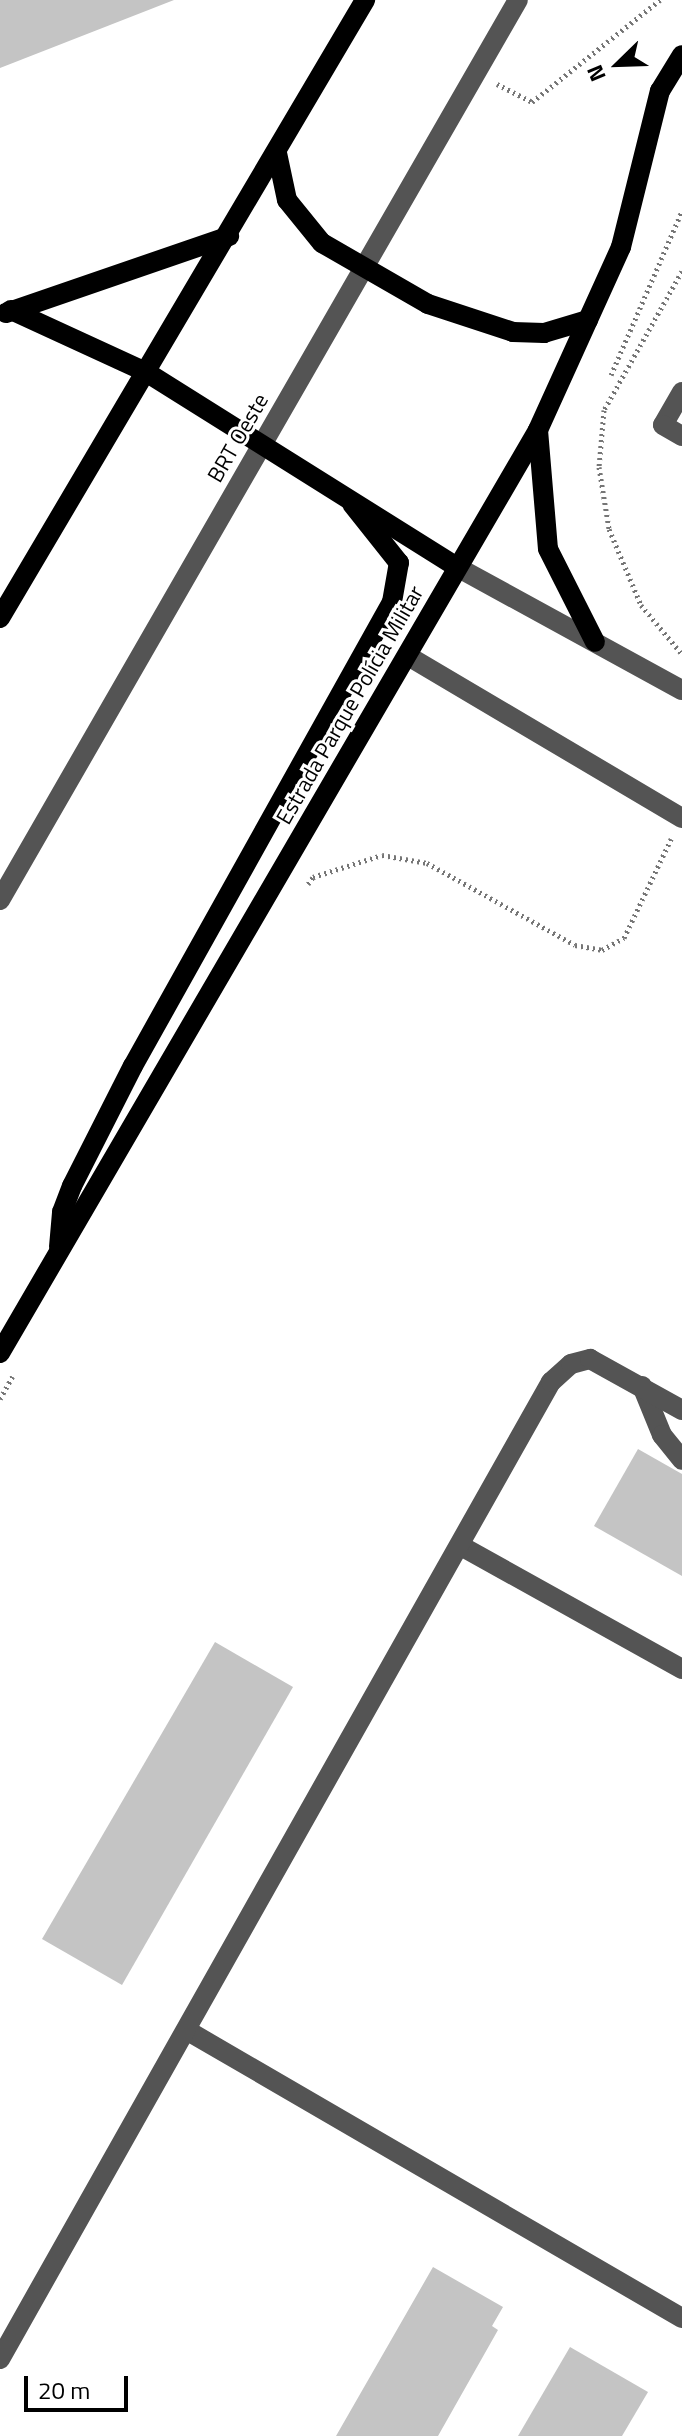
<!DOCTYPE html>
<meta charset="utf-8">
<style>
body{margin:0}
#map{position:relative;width:682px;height:2436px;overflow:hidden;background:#fff;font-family:"Titillium Web",sans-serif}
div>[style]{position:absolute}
.building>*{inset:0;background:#c4c4c4}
.path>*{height:5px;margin-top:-2.5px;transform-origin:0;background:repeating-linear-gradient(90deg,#767676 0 2px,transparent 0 6px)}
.minor>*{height:20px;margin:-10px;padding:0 10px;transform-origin:10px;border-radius:10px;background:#545454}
.major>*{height:20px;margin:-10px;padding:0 10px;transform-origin:10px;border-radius:10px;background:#000}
span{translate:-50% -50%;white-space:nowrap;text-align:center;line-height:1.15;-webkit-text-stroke:6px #fff;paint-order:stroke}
.street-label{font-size:22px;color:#000}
.north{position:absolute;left:578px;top:24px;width:80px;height:80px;-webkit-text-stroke:6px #fff;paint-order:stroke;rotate:247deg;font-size:22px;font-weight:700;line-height:32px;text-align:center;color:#000}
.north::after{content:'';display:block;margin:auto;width:28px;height:36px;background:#000;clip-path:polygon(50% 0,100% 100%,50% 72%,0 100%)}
.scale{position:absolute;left:24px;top:2376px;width:104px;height:36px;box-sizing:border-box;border:4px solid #000;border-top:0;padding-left:10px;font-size:24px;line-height:28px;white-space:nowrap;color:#000;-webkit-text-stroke:6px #fff;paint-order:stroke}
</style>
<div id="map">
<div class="building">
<div style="clip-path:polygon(0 0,174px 0,0 68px)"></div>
<div style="clip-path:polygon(638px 1449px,682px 1474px,682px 1576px,594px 1526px)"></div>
<div style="clip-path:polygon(215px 1642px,293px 1687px,122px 1985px,42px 1939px)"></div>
<div style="clip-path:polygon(433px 2267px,503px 2307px,492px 2326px,498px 2330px,438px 2436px,336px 2436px)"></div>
<div style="clip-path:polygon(570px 2347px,648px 2392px,622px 2436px,518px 2436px)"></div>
</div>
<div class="path">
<div style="left:497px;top:84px;width:39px;rotate:27deg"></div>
<div style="left:532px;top:102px;width:164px;rotate:-38.6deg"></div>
<div style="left:682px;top:271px;width:159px;rotate:119.3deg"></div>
<div style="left:604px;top:410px;width:57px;rotate:95deg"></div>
<div style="left:599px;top:467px;width:63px;rotate:80.8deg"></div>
<div style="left:609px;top:529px;width:82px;rotate:67.2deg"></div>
<div style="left:641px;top:605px;width:64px;rotate:50.1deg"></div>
<div style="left:611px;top:375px;width:179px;rotate:-66.6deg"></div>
<div style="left:308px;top:884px;width:9px;rotate:-54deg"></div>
<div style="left:313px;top:877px;width:72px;rotate:-17.7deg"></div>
<div style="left:382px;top:855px;width:46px;rotate:10.1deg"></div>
<div style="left:427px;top:863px;width:169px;rotate:29deg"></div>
<div style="left:575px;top:945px;width:27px;rotate:10deg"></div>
<div style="left:602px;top:950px;width:25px;rotate:-29deg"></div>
<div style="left:624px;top:938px;width:110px;rotate:-64.6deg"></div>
<div style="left:0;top:1399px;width:26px;rotate:-61deg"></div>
</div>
<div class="minor">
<div style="left:682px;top:392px;width:38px;rotate:120deg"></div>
<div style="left:663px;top:425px;width:22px;rotate:30deg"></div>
<div style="left:457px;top:567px;width:256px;rotate:28.7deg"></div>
<div style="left:408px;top:656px;width:318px;rotate:30.6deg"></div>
<div style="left:0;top:900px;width:1038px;rotate:-60.08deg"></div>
<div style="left:642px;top:1386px;width:53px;rotate:67.8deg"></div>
<div style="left:662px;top:1435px;width:32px;rotate:51deg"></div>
<div style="left:461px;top:1546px;width:253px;rotate:29.1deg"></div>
<div style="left:188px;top:2031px;width:571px;rotate:30.16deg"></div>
<div style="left:0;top:2359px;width:1122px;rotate:-60.58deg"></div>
<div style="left:551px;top:1382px;width:27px;rotate:-42deg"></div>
<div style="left:571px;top:1364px;width:20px;rotate:-15deg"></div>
<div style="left:590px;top:1359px;width:105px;rotate:29deg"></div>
</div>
<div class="major">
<div style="left:277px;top:153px;width:48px;rotate:78deg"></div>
<div style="left:287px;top:200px;width:55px;rotate:50.9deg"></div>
<div style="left:322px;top:243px;width:122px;rotate:29.9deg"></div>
<div style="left:428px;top:304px;width:89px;rotate:18.2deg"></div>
<div style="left:513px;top:332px;width:31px;rotate:2deg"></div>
<div style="left:544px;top:333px;width:46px;rotate:-16.5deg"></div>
<div style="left:11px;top:310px;width:149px;rotate:24.7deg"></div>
<div style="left:146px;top:372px;width:367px;rotate:32.1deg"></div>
<div style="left:6px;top:313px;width:236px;rotate:-19deg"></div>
<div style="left:538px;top:430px;width:119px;rotate:85.2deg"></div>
<div style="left:548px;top:549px;width:104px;rotate:63.2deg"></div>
<div style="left:0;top:618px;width:718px;rotate:-59.43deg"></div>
<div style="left:59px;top:1247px;width:35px;rotate:-85deg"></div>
<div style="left:62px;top:1212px;width:28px;rotate:-69deg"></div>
<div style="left:72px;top:1186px;width:135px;rotate:-63.1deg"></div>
<div style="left:133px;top:1066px;width:531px;rotate:-60.83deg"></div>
<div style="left:392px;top:602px;width:40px;rotate:-80deg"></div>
<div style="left:399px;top:563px;width:75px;rotate:-128.5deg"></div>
<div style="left:0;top:1353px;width:1068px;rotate:-59.76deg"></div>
<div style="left:538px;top:430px;width:201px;rotate:-65.6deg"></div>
<div style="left:621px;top:247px;width:161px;rotate:-76deg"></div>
<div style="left:660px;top:91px;width:42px;rotate:-58.6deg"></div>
</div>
<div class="street-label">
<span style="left:238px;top:438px;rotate:-60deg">BRT Oeste</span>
<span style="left:350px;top:705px;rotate:-60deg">Estrada Parque Polícia Militar</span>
</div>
<div class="north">N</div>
<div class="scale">20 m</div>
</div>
